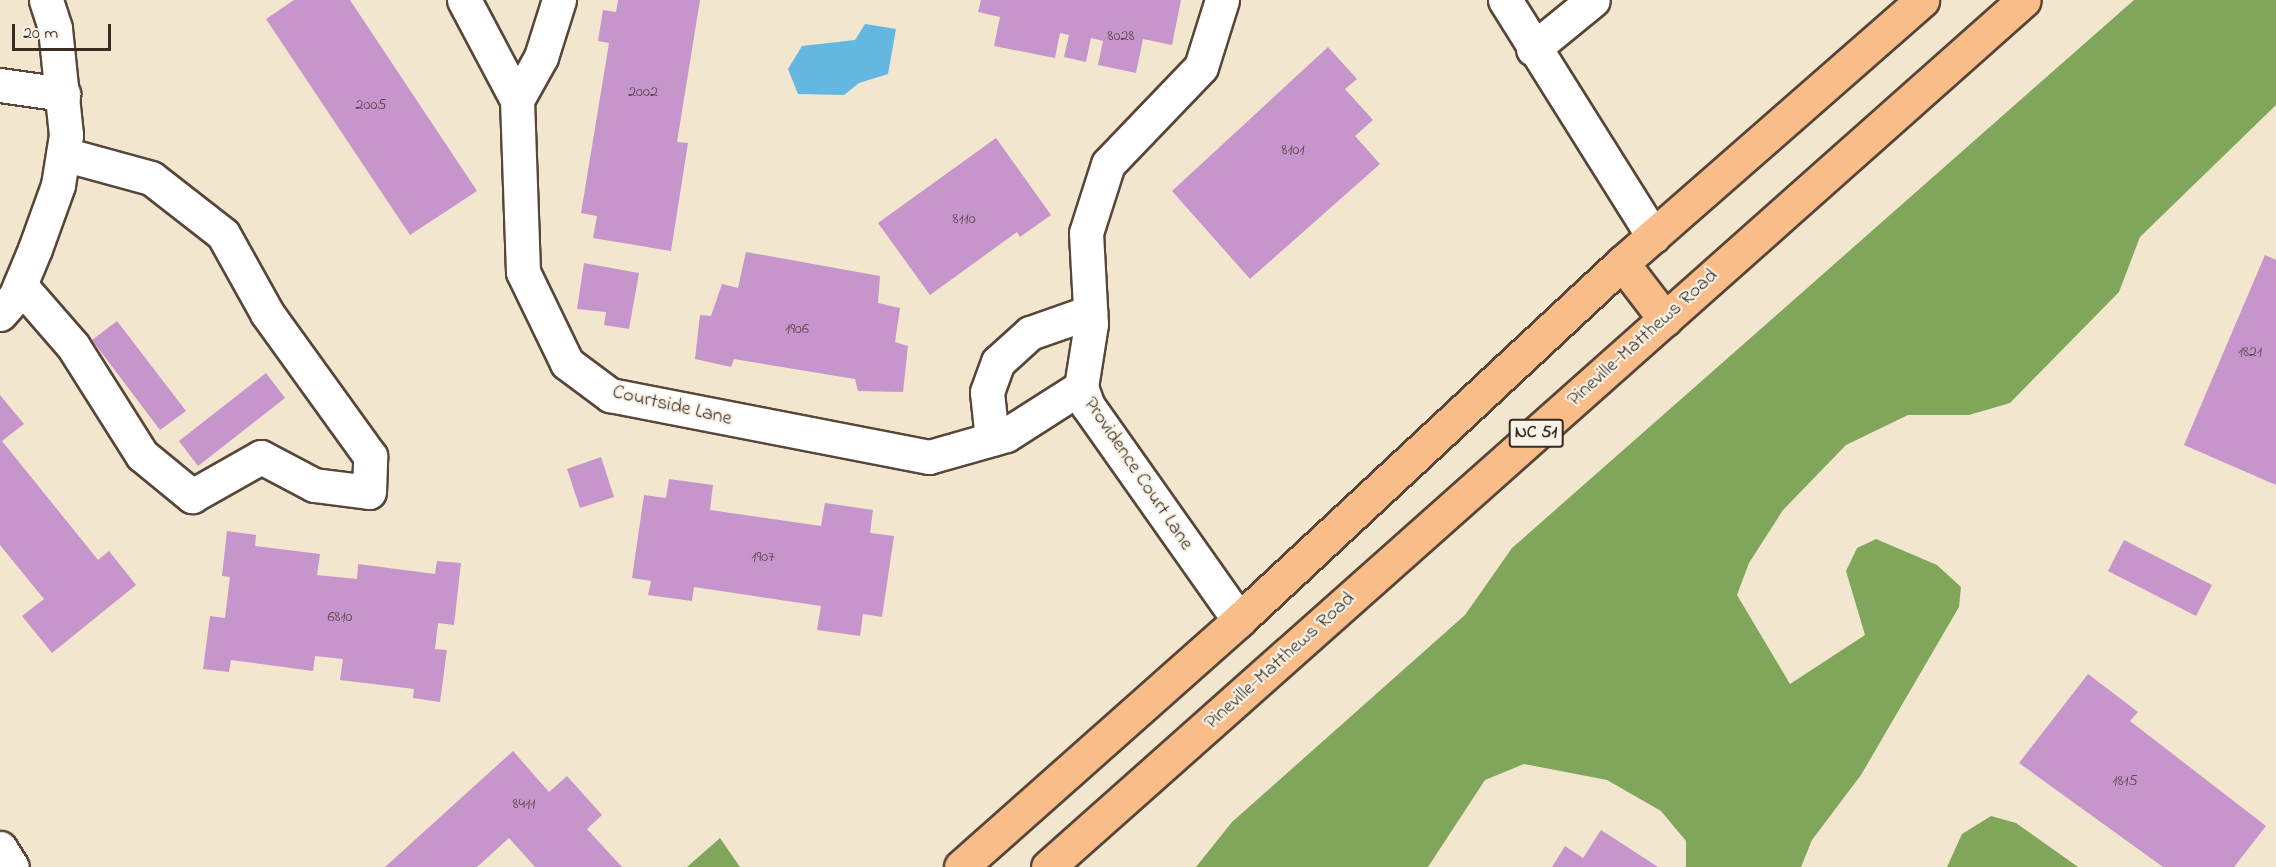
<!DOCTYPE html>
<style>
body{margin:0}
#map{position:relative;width:2276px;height:867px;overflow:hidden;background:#f3e6cf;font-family:"Indie Flower",sans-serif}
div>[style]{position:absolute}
.forest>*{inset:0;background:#80a65c}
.water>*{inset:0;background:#64b7e0}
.building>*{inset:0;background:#c595cb}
.roads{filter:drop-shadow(2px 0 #574639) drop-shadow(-2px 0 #574639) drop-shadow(0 2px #574639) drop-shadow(0 -2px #574639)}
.minor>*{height:33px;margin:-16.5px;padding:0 16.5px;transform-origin:16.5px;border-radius:16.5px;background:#fff}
.major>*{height:33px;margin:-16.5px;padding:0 16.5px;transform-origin:16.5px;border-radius:16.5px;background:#f8bd88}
span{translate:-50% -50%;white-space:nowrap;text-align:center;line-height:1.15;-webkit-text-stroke:4.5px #f7f3e8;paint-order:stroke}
.number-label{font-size:16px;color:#5e4549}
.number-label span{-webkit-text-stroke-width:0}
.shield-label span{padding:2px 4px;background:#f7f3e8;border:2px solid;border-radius:4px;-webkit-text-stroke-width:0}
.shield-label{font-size:18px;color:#3b2a1e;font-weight:700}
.street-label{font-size:20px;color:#3b2a1e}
.scale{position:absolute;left:12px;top:24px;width:99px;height:27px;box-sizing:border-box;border:3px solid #3b2a1e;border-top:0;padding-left:8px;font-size:18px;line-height:21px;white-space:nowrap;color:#3b2a1e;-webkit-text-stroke:4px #f7f3e8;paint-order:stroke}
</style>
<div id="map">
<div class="forest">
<div style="clip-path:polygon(2134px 0,2276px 0,2276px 105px,2140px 237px,2119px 292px,2010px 403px,1969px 415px,1908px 415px,1846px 445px,1783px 510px,1749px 563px,1737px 595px,1790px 684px,1865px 635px,1846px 571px,1857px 548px,1876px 539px,1937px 565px,1961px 587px,1959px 607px,1861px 775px,1812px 840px,1801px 867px,1686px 867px,1686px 841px,1661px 811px,1607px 780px,1524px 764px,1485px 780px,1428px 867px,1196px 867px,1232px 822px,1465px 615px,1512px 548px)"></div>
<div style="clip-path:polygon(1991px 816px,2016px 823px,2078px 867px,1947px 867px,1962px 834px)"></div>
<div style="clip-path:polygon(720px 838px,740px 867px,687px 867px)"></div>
</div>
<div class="water">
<div style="clip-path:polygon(865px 24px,896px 29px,888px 74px,859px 83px,844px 95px,798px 94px,788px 69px,802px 46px,855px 40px)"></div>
</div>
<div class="building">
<div style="clip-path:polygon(294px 0,350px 0,477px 191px,410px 235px,266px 19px)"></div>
<div style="clip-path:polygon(618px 0,700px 0,677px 142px,688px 143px,671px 251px,593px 238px,597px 216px,581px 213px,609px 43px,598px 41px,603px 10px,616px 12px)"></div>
<div style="clip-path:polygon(981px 0,1181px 0,1172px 45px,1143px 39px,1136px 73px,1098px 65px,1103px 41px,1091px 38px,1086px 62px,1064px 57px,1069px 35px,1060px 33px,1055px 58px,994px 46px,1000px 17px,978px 12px)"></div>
<div style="clip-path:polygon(1328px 47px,1357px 79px,1345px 89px,1373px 120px,1355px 136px,1380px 164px,1250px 279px,1172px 191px)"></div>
<div style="clip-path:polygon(996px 138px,1051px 215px,1020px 237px,1017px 232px,930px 295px,878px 223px)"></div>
<div style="clip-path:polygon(746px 252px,880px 276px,878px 303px,900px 308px,895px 342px,908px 346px,903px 392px,858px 391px,855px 379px,734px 359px,731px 367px,695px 359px,700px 315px,711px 316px,722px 284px,738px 288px)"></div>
<div style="clip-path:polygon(2265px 255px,2276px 260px,2276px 485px,2184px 445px)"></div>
<div style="clip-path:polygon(584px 263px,639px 273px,629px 329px,604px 325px,606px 312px,577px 309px)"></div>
<div style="clip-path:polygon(117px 321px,186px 411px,160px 430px,92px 340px)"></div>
<div style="clip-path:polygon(266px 373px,285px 398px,198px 466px,179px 441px)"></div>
<div style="clip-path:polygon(0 395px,24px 424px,2px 441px,98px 560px,109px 551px,136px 585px,52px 653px,22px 616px,44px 599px,0 545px)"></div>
<div style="clip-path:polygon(601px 457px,614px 497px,580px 508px,567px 469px)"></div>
<div style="clip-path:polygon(669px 479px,713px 485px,710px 510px,821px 526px,825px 503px,873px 510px,870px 533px,894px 536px,882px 617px,863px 614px,860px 636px,817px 630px,821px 606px,694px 587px,692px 601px,648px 595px,651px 581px,632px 578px,644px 495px,666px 498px)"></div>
<div style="clip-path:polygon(227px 531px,256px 535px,255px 546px,320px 554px,317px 575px,357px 579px,358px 564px,435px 574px,437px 561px,461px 563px,454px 625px,438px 623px,435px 649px,447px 650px,440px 702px,413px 698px,414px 689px,340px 680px,343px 659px,315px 656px,313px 671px,231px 660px,229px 672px,203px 669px,210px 616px,225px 618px,230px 577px,222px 576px)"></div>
<div style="clip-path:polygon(2124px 540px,2212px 585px,2196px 616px,2108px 571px)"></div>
<div style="clip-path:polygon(2088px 674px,2138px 712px,2130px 721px,2266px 826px,2234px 867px,2163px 867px,2019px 763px)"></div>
<div style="clip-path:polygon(513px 751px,549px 792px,567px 776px,602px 815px,587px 829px,622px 867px,535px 867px,509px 838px,477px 867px,385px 867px)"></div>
<div style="clip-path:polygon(1601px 830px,1658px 867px,1552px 867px,1565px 846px,1583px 858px)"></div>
</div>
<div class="roads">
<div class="minor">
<div style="left:464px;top:0;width:113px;rotate:62.1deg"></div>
<div style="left:517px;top:100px;width:172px;rotate:88deg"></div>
<div style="left:523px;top:272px;width:101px;rotate:64.2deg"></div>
<div style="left:567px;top:363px;width:54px;rotate:36.7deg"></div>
<div style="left:610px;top:395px;width:325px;rotate:11deg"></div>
<div style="left:929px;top:457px;width:80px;rotate:-15.9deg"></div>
<div style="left:1006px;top:435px;width:89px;rotate:-32.6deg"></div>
<div style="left:1222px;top:0;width:70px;rotate:107.4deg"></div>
<div style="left:1201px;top:67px;width:134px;rotate:133.8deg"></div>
<div style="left:1108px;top:164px;width:72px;rotate:107.7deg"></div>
<div style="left:1086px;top:233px;width:91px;rotate:86.9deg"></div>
<div style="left:1091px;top:324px;width:64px;rotate:99deg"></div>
<div style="left:1081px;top:387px;width:20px;rotate:70deg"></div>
<div style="left:1088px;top:406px;width:262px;rotate:54.8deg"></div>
<div style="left:1505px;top:0;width:279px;rotate:57.9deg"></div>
<div style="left:1533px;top:49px;width:77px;rotate:-39.2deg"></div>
<div style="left:0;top:85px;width:64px;rotate:8.1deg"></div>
<div style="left:517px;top:100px;width:49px;rotate:-60.8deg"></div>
<div style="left:541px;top:57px;width:60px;rotate:-72.5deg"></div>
<div style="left:20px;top:285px;width:81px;rotate:49deg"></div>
<div style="left:73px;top:346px;width:129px;rotate:57.7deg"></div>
<div style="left:142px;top:455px;width:65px;rotate:39.4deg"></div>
<div style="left:192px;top:496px;width:79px;rotate:-29.5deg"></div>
<div style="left:261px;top:457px;width:60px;rotate:27.8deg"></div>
<div style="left:314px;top:485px;width:55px;rotate:7.3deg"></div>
<div style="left:369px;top:492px;width:36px;rotate:-88deg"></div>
<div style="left:370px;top:456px;width:176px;rotate:-125.8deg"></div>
<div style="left:267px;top:313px;width:90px;rotate:-119.1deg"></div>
<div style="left:223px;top:234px;width:91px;rotate:-142.1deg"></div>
<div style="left:151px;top:178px;width:91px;rotate:-164.7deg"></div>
<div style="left:0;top:314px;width:23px;rotate:-49deg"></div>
<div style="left:15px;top:297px;width:52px;rotate:-67.4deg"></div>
<div style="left:35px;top:249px;width:68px;rotate:-70.2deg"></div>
<div style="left:58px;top:185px;width:51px;rotate:-80.9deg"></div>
<div style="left:66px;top:135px;width:108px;rotate:-95.9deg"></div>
<div style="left:55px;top:28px;width:29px;rotate:-108deg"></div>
<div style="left:992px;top:439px;width:47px;rotate:-96.1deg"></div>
<div style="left:987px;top:392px;width:32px;rotate:-70deg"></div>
<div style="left:998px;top:362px;width:43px;rotate:-42.2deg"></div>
<div style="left:1030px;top:333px;width:64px;rotate:-19.3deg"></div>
<div style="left:0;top:848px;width:22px;rotate:58deg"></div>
</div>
<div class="major">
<div style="left:1622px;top:263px;width:71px;rotate:52.5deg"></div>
<div style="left:961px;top:867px;width:372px;rotate:-41.6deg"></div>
<div style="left:1239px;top:620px;width:524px;rotate:-42.99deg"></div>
<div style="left:1622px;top:263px;width:399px;rotate:-41.2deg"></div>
<div style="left:1048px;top:867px;width:1305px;rotate:-41.62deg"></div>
</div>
</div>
<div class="number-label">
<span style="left:1121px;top:36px">8028</span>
<span style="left:643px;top:92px">2002</span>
<span style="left:371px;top:105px">2005</span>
<span style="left:1293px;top:150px">8101</span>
<span style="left:964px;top:219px">8110</span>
<span style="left:797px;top:329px">1906</span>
<span style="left:2250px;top:352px">1821</span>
<span style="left:763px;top:557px">1907</span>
<span style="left:340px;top:617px">6810</span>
<span style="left:2125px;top:781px">1815</span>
<span style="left:524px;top:804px">8411</span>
</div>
<div class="shield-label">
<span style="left:1536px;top:433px">NC 51</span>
</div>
<div class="street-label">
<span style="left:1643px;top:338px;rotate:-42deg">Pineville-Matthews Road</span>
<span style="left:672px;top:406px;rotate:13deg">Courtside Lane</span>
<span style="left:1138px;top:474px;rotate:56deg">Providence Court Lane</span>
<span style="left:1280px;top:661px;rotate:-42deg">Pineville-Matthews Road</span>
</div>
<div class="scale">20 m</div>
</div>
